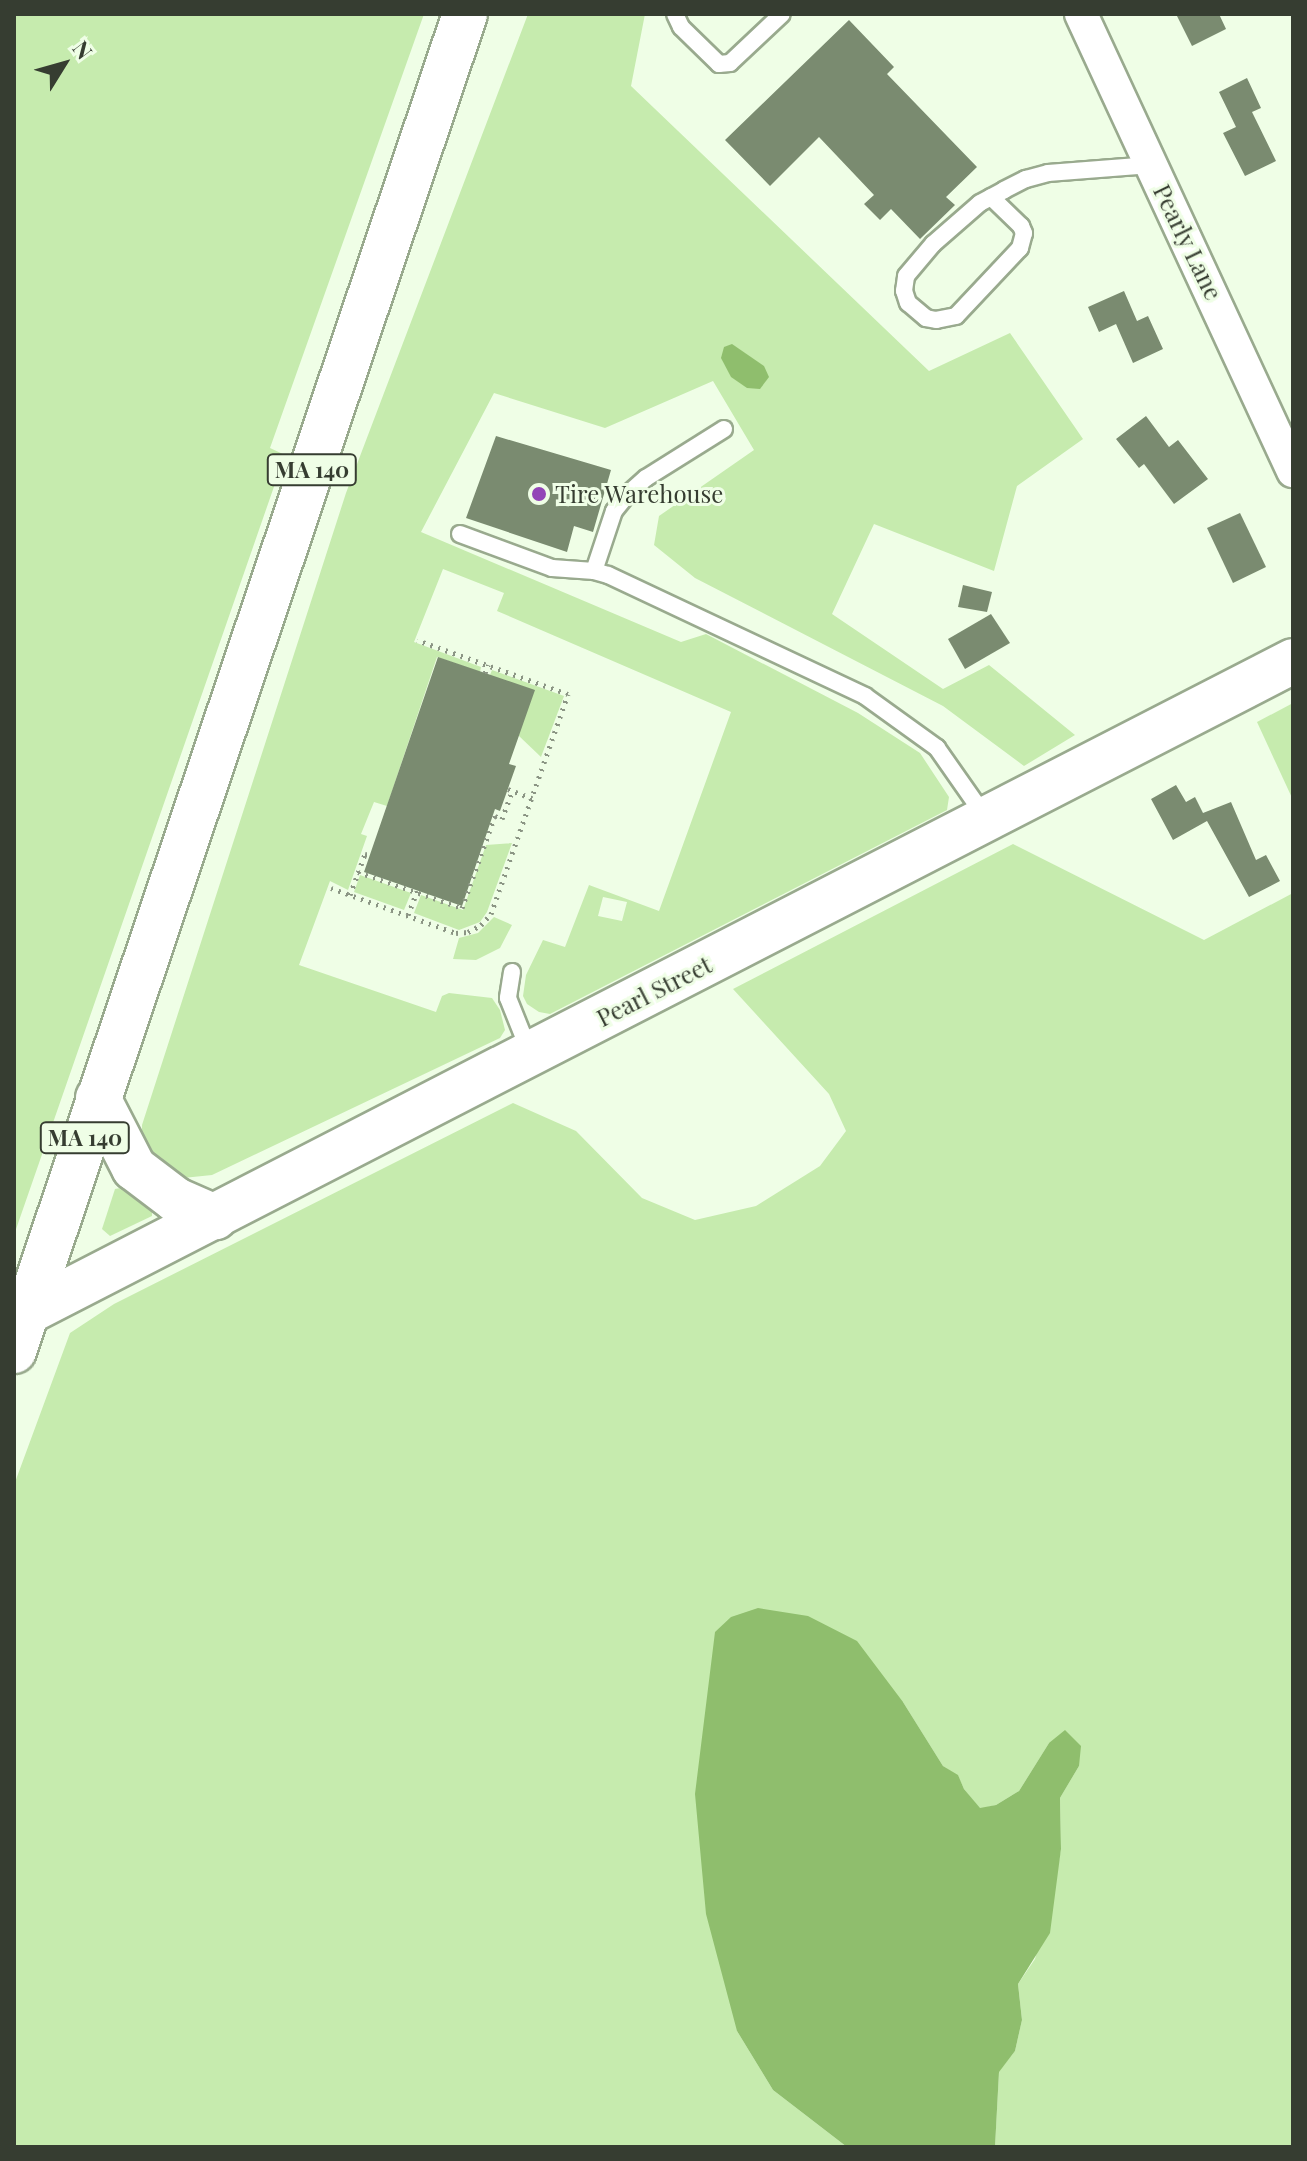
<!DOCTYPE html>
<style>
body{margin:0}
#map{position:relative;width:1307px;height:2161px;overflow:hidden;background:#effee6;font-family:"Playfair Display",serif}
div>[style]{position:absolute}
.green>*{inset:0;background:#c6ebae}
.water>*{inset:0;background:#8fbe6d}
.building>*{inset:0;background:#7a8b70}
.path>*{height:5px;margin-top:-2.5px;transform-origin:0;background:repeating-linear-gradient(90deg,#8b9584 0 2px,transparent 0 8px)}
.roads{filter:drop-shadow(2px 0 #99aa8e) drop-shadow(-2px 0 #99aa8e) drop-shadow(0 2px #99aa8e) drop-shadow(0 -2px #99aa8e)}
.lane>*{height:16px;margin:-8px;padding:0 8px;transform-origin:8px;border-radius:8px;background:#fff}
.street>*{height:32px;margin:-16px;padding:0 16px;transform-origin:16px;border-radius:16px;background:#fff}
.secondary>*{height:44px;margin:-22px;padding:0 22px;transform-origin:22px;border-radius:22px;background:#fff}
.highway>*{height:44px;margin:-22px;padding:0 22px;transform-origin:22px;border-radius:22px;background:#fff}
.dots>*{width:22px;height:22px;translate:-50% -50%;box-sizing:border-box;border:4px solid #effee6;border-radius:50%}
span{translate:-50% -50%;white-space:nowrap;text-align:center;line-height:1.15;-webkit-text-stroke:6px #effee6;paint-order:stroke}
.shield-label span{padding:2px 6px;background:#effee6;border:2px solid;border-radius:6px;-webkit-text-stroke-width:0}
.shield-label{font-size:22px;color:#363d31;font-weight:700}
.street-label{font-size:24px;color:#363d31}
.poi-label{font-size:24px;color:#363d31}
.left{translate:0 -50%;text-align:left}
.frame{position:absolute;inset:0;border:16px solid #363d31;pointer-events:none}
.north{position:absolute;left:24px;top:24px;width:80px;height:80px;-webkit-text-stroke:6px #effee6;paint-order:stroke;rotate:53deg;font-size:22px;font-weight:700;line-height:32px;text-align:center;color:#363d31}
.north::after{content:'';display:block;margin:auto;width:28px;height:36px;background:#363d31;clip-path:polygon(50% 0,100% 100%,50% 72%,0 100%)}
</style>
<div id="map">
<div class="green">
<div style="clip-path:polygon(14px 14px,424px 14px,270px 448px,285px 455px,14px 1235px)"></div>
<div style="clip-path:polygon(evenodd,528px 14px,645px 14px,631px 86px,929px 371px,1010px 333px,1083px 439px,1017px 486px,994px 571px,874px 524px,832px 614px,943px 689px,989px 665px,1075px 735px,1024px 766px,943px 706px,695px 578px,654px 545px,659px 516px,754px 450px,713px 381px,605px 428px,494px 393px,421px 532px,681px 642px,706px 634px,858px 713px,920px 753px,949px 797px,947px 810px,550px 1014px,539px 1012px,527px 1004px,523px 996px,526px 975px,543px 940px,565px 947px,589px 885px,659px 911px,731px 712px,497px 611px,504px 593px,443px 569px,414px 642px,481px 667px,480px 672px,437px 657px,387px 806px,374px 802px,361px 834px,367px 836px,348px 890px,330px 881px,299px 965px,436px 1012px,442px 996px,449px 993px,492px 998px,500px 1010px,505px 1030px,500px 1038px,212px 1175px,183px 1178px,157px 1165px,142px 1139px,142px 1125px,346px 493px,528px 14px,603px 897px,627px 902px,622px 921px,598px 916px,603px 897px)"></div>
<div style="clip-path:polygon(492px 670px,564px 696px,541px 757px,519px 736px,490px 675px)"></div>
<div style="clip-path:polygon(1293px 703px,1293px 800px,1257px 722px)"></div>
<div style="clip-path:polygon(512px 843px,487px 912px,480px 922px,459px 930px,414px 913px,421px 895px,463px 910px,486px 845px)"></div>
<div style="clip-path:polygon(1013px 844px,1204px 940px,1293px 893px,1293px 2147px,995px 2147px,999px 2071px,1015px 2051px,1022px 2020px,1018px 1984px,1035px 1959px,1054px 1889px,1061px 1849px,1060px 1798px,1079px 1766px,1049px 1743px,1019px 1791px,996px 1805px,980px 1809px,964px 1789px,958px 1776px,943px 1766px,903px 1702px,737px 2031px,773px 2090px,847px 2147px,14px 2147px,14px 1485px,70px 1333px,114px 1304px,513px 1103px,576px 1131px,642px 1198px,695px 1220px,756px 1206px,820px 1166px,846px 1131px,829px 1094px,733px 989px)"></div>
<div style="clip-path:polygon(360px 875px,411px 893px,404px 910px,354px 892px)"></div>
<div style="clip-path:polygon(494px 917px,512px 925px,500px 948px,476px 960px,453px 959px,459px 938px,478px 933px)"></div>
<div style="clip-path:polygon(131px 1186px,152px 1203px,152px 1216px,110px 1236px,102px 1229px,115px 1189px)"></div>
</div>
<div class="water">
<div style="clip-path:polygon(732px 344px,764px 366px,769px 377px,760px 389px,747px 388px,731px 377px,721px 358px,724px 347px)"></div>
<div style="clip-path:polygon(758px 1608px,808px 1616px,857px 1641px,903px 1702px,943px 1766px,958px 1775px,964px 1789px,980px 1808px,996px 1805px,1019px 1791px,1049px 1743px,1065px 1730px,1081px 1746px,1079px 1766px,1060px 1798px,1061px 1849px,1050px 1933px,1018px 1984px,1022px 2020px,1015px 2051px,999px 2072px,995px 2147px,847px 2147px,773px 2090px,737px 2031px,706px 1914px,695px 1794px,715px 1632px,731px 1617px)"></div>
</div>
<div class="building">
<div style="clip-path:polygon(1176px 14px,1219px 14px,1226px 29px,1192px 46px)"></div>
<div style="clip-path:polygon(849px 20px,894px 67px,887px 74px,977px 167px,946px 197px,955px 205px,920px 239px,891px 209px,880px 220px,864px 204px,874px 195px,819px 137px,770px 186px,725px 140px)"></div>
<div style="clip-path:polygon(1247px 78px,1261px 108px,1252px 112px,1276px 161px,1245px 176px,1223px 133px,1236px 127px,1219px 92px)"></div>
<div style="clip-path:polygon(1124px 291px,1137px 321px,1148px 316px,1163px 349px,1133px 363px,1116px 324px,1099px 332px,1088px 307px)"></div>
<div style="clip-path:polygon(1146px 416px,1169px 447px,1178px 440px,1208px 479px,1174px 504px,1144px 464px,1139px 468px,1116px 439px)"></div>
<div style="clip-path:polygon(496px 436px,611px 470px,593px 532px,574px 526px,567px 552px,466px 518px)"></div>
<div style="clip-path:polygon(1240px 513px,1266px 567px,1233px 583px,1207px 528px)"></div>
<div style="clip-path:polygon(963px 585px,992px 592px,987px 612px,958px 607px)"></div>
<div style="clip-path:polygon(991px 614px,1010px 643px,965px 669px,948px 639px)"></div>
<div style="clip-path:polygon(438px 657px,535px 690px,509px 764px,516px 766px,500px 811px,495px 809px,462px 906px,364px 872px)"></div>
<div style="clip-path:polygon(1176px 785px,1186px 802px,1195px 797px,1203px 813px,1231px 802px,1256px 860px,1266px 855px,1280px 881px,1249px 897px,1207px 821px,1173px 840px,1151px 799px)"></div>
</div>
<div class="path">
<div style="left:485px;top:673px;width:9px;rotate:-69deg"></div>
<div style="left:508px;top:789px;width:26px;rotate:21deg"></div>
<div style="left:358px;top:872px;width:110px;rotate:19.1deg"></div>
<div style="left:462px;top:908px;width:98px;rotate:-70.3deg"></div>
<div style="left:495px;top:816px;width:8px;rotate:23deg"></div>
<div style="left:502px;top:819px;width:30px;rotate:-70deg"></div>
<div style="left:331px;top:888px;width:133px;rotate:19.8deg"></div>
<div style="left:456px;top:933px;width:12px;rotate:-5deg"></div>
<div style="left:468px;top:932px;width:15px;rotate:-28deg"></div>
<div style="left:481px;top:925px;width:15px;rotate:-48deg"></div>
<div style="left:491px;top:914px;width:233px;rotate:-70.7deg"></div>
<div style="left:568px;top:694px;width:160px;rotate:-160.3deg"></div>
<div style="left:350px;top:895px;width:44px;rotate:-69.9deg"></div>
<div style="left:365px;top:854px;width:5px;rotate:11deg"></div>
<div style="left:408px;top:915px;width:26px;rotate:-69deg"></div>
</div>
<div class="roads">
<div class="lane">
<div style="left:675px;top:14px;width:14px;rotate:65deg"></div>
<div style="left:681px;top:27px;width:53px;rotate:44.2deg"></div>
<div style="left:719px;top:64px;width:11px;rotate:-5deg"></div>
<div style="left:730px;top:63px;width:71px;rotate:-43.3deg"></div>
<div style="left:991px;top:197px;width:42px;rotate:44deg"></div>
<div style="left:1021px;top:226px;width:8px;rotate:67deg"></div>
<div style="left:1024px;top:233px;width:16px;rotate:105deg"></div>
<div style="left:1020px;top:248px;width:93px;rotate:133.3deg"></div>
<div style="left:956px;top:316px;width:20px;rotate:169deg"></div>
<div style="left:936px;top:320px;width:10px;rotate:-169deg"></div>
<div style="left:926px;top:318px;width:23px;rotate:-140deg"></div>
<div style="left:908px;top:303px;width:13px;rotate:-108deg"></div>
<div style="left:904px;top:291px;width:15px;rotate:-82deg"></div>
<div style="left:906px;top:276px;width:42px;rotate:-49.8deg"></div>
<div style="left:933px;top:244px;width:62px;rotate:-41.1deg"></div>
<div style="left:980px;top:203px;width:27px;rotate:-28deg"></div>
<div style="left:1004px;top:190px;width:25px;rotate:-27deg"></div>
<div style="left:1026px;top:179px;width:23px;rotate:-15deg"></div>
<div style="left:1048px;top:173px;width:103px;rotate:-4.4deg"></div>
<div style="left:460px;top:534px;width:98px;rotate:20.3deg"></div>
<div style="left:552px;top:568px;width:42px;rotate:4.1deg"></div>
<div style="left:594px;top:571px;width:15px;rotate:16deg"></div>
<div style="left:608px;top:575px;width:284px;rotate:25.2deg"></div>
<div style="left:865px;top:696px;width:89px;rotate:35.8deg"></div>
<div style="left:937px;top:748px;width:85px;rotate:55deg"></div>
<div style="left:594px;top:571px;width:63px;rotate:-71.6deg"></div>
<div style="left:614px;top:511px;width:22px;rotate:-51deg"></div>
<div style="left:628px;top:494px;width:24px;rotate:-42deg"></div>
<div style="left:646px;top:478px;width:92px;rotate:-32.1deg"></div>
<div style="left:512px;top:972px;width:26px;rotate:99deg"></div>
<div style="left:508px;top:998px;width:59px;rotate:68.2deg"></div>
</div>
<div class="street">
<div style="left:1081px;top:14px;width:504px;rotate:65.11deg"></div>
</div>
<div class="secondary">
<div style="left:14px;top:1319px;width:1438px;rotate:-27.22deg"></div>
</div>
<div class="highway">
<div style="left:98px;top:1098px;width:79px;rotate:62.8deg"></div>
<div style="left:134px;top:1168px;width:53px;rotate:37.3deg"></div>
<div style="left:176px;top:1200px;width:43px;rotate:23.6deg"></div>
<div style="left:14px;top:1351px;width:1411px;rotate:-71.36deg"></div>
</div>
</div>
<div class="dots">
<div style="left:539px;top:494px;background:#9346b7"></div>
</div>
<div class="shield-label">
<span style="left:312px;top:470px">MA 140</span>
<span style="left:85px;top:1138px">MA 140</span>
</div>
<div class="street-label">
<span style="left:1188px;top:242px;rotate:64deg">Pearly Lane</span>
<span style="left:654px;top:991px;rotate:-27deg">Pearl Street</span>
</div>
<div class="poi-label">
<span class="left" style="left:555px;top:494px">Tire Warehouse</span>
</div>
<div class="frame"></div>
<div class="north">N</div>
</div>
